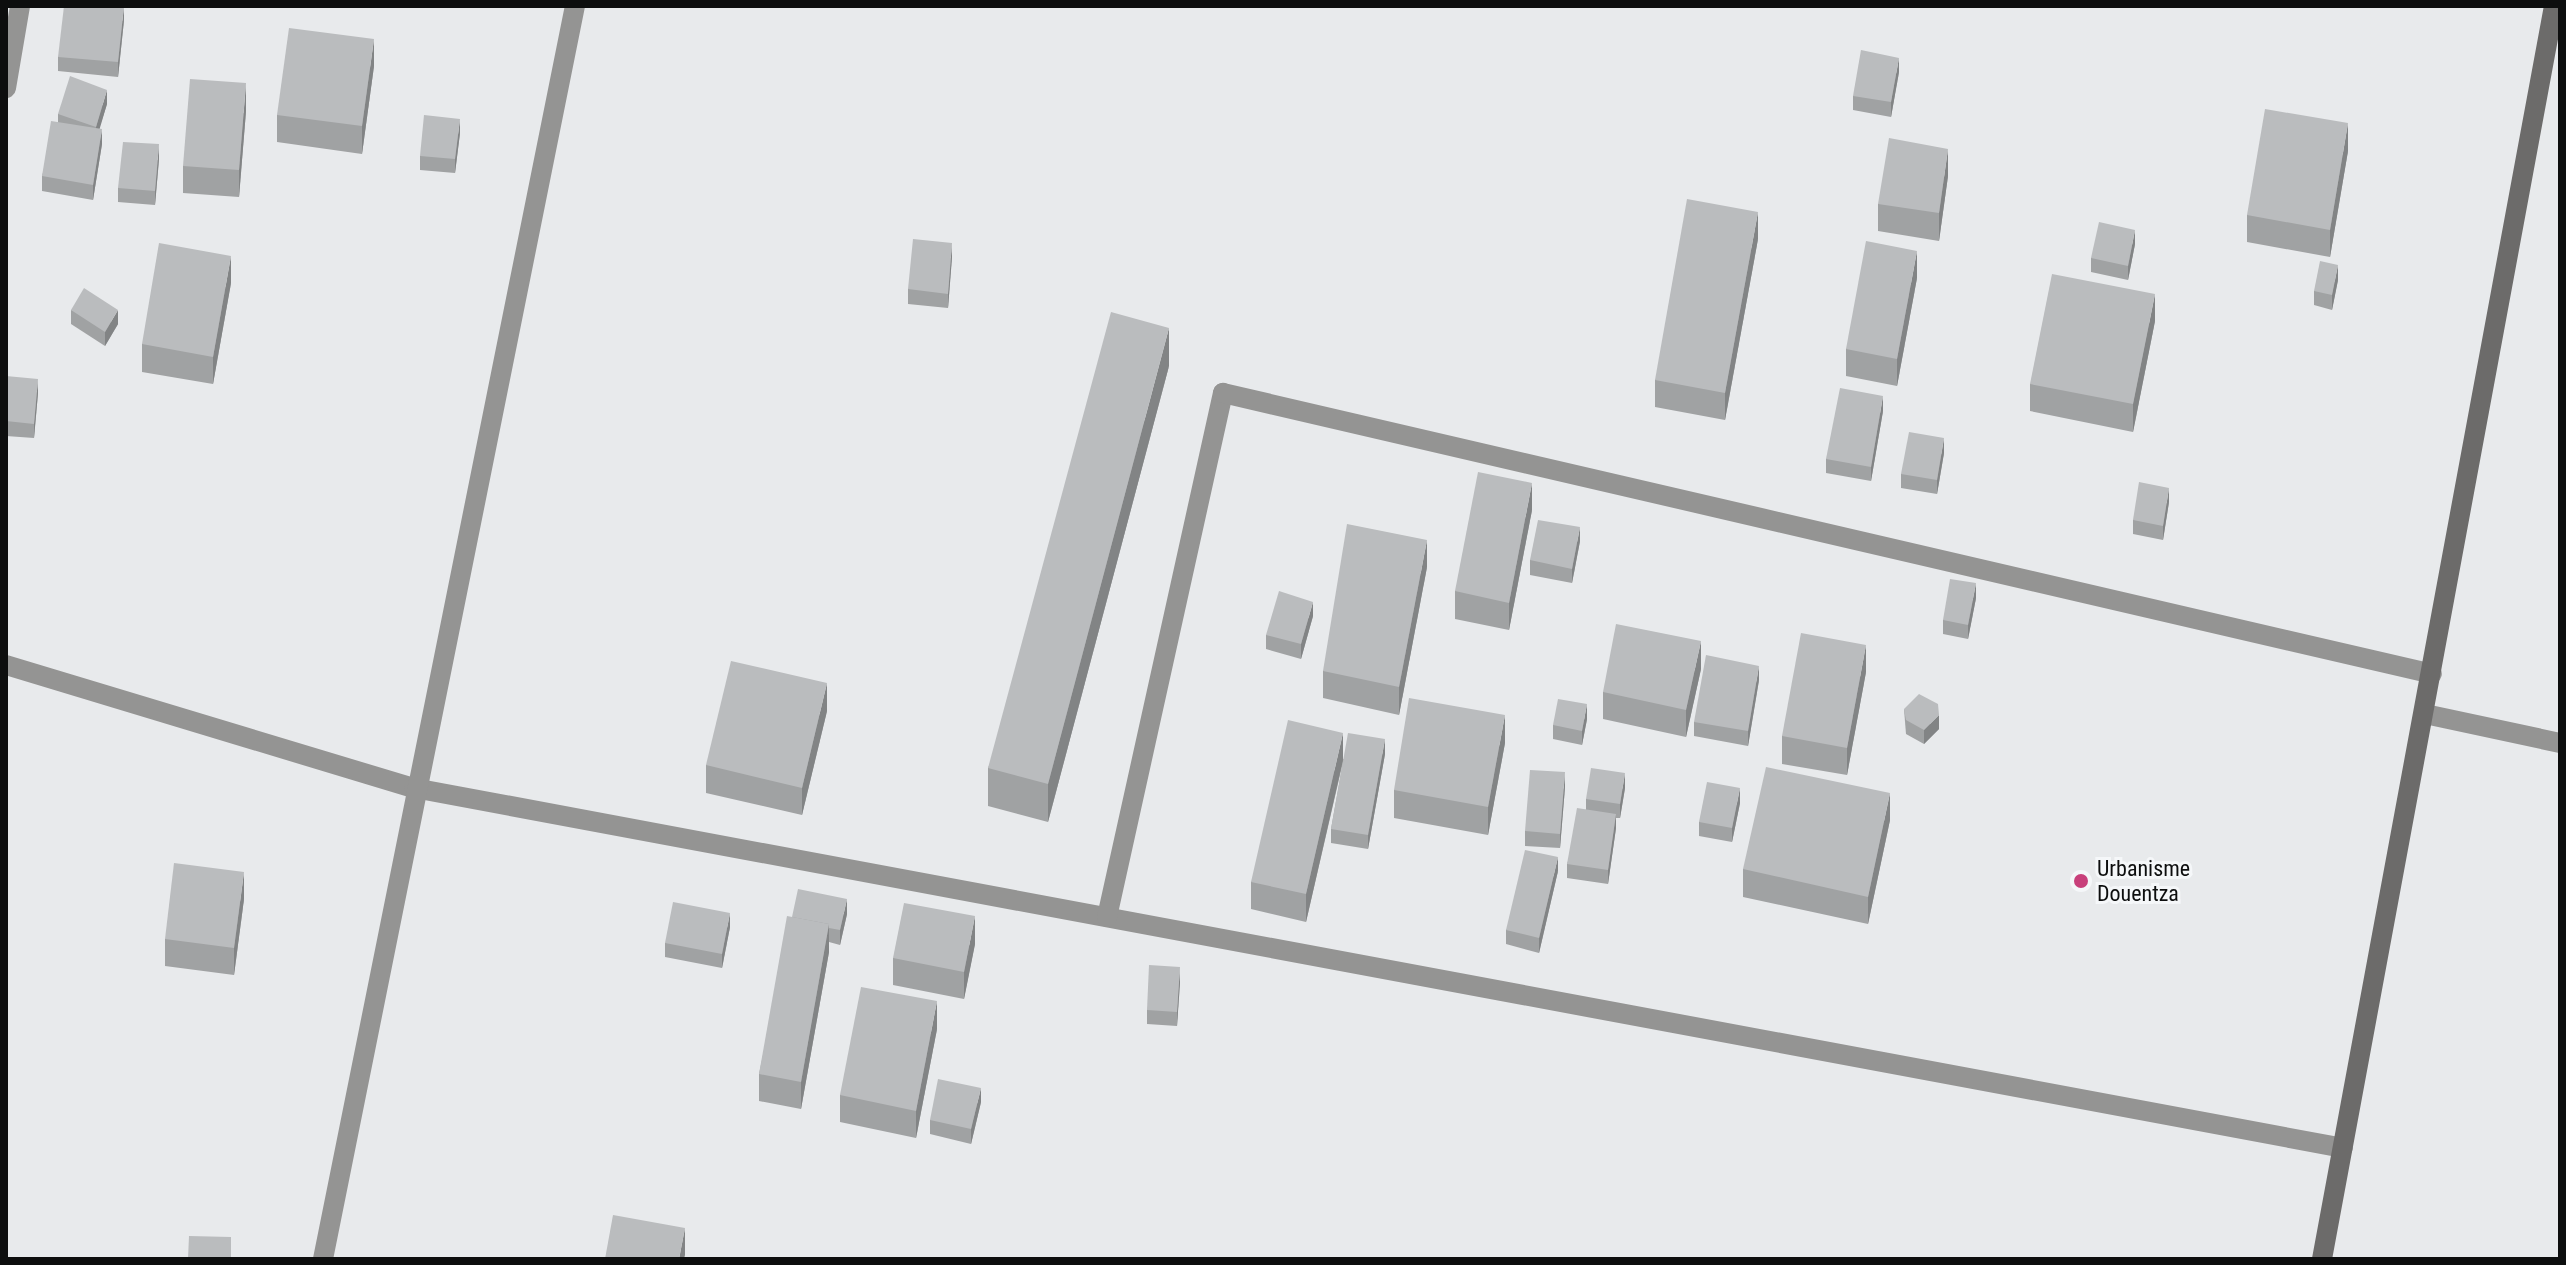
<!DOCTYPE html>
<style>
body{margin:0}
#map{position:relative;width:2566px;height:1265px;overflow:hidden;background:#e8eaec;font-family:"Roboto Condensed",sans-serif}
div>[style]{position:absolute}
.minor>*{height:20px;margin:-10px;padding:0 10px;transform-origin:10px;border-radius:10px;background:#949493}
.secondary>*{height:20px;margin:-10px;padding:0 10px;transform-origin:10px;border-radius:10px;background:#6c6b6a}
.wall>*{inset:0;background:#a0a2a3}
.shaded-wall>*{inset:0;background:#828485}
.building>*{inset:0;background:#babcbe}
.dots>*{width:22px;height:22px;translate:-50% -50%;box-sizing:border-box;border:4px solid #f5f7f9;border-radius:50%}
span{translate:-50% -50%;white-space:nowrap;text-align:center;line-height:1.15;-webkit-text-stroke:6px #f5f7f9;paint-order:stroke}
.poi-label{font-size:22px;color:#0d0e0e}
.left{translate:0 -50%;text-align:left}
.frame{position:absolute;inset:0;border:8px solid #0d0e0e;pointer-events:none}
</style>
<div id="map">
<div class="minor">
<div style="left:6px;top:88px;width:83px;rotate:-80.3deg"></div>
<div style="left:6px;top:665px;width:426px;rotate:16.8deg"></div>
<div style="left:414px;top:788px;width:1962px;rotate:10.57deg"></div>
<div style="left:2425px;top:714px;width:138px;rotate:12.1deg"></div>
<div style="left:1107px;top:917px;width:537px;rotate:-77.52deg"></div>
<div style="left:1223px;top:393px;width:1241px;rotate:13.08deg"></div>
<div style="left:323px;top:1259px;width:1278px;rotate:-78.63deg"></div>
</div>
<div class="secondary">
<div style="left:2322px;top:1259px;width:1274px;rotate:-79.51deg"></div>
</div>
<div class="wall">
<div style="clip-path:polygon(124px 20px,118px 77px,58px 71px,58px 57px)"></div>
<div style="clip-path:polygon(374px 66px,362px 154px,277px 142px,277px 115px)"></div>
<div style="clip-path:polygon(1899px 72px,1891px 117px,1853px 110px,1853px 96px)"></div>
<div style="clip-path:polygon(107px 104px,99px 129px,102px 144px,93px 200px,42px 191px,42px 176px,58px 122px,58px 114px)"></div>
<div style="clip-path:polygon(246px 111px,239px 197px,183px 193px,183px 166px)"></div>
<div style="clip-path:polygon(460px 133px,455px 173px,420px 170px,420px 156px)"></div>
<div style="clip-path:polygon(2348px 151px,2330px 257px,2247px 242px,2247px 215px)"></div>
<div style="clip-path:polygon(159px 159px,155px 205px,118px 202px,118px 188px)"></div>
<div style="clip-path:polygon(1948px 176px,1939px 241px,1878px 231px,1878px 204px)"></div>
<div style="clip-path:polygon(1758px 239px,1725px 420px,1655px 407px,1655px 380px)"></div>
<div style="clip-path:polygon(2135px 244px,2128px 280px,2091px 272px,2091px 258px)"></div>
<div style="clip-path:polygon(952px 257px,948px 308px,908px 304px,908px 289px)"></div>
<div style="clip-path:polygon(1917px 278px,1897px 386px,1846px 376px,1846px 349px)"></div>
<div style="clip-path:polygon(2338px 280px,2332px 310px,2314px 305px,2314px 291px)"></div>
<div style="clip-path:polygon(231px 283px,213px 384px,142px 372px,142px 344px)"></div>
<div style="clip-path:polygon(71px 310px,118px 324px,105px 346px,71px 324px)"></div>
<div style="clip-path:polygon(2155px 321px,2133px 432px,2030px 411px,2030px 384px)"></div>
<div style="clip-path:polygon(1169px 366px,1048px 822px,988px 806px,988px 768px)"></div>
<div style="clip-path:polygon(6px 376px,38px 393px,34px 438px,6px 436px)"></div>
<div style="clip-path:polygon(1883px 411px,1871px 481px,1826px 473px,1826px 459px)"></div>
<div style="clip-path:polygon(1944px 453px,1937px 494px,1901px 488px,1901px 474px)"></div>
<div style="clip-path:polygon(2169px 502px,2163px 540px,2133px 534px,2133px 520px)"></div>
<div style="clip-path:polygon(1532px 510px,1509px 630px,1455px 619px,1455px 591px)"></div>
<div style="clip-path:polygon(1580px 541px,1572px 583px,1530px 575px,1530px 560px)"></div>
<div style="clip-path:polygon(1427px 567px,1399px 715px,1323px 698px,1323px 671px)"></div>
<div style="clip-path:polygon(1976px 598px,1968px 639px,1943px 634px,1943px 620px)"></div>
<div style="clip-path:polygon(1313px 616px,1301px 659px,1266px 649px,1266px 635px)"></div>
<div style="clip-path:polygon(1701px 669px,1686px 737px,1603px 719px,1603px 692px)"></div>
<div style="clip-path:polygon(1866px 672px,1847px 775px,1782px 764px,1782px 736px)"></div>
<div style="clip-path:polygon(1759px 680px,1748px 746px,1694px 736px,1694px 722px)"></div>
<div style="clip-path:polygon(1904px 709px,1939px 729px,1924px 744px,1906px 734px)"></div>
<div style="clip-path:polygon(827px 711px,802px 815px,706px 793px,706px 765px)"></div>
<div style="clip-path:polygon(1587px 719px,1582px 745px,1553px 739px,1553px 725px)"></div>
<div style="clip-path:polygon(1505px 743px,1488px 835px,1394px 818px,1394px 790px)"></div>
<div style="clip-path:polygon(1385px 754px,1368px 849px,1331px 843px,1331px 829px,1343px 762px,1306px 922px,1251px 909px,1251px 882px,1343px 759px)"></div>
<div style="clip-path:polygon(1565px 787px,1560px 848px,1525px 846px,1525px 831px)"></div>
<div style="clip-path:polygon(1625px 788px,1620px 818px,1616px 818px,1616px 828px,1608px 884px,1567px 878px,1567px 864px,1586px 809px,1586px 799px)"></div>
<div style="clip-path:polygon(1740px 803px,1732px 842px,1699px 836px,1699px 822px)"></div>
<div style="clip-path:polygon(1890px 820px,1868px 924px,1743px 897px,1743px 869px)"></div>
<div style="clip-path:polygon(1558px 871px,1539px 953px,1506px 944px,1506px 930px)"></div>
<div style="clip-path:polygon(244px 899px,234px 975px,165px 966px,165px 939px)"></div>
<div style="clip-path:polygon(847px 914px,840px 945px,829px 942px,829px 952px,801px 1109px,759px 1101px,759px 1074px,792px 917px)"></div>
<div style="clip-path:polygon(730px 927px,722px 968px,665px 957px,665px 943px)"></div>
<div style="clip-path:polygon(975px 944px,964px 999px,893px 985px,893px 958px)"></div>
<div style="clip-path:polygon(1180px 982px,1177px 1026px,1147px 1024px,1147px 1010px)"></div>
<div style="clip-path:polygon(937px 1029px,916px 1138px,840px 1122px,840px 1095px)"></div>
<div style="clip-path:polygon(981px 1102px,971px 1144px,930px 1134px,930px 1120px)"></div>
</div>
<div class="shaded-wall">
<div style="clip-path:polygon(124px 6px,124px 20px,118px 77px,118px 62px)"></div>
<div style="clip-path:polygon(374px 39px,374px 66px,362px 154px,362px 126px)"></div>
<div style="clip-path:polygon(1899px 58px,1899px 72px,1891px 117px,1891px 102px)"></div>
<div style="clip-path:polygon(246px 83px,246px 111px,239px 197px,239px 170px)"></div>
<div style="clip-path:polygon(107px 90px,107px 104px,96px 141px,96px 127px)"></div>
<div style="clip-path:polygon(460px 119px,460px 133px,455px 173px,455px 159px)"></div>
<div style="clip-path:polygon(2348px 123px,2348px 151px,2330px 257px,2330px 230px)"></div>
<div style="clip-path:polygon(102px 129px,102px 144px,93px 200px,93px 185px)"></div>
<div style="clip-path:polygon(159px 144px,159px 159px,155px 205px,155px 191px)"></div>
<div style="clip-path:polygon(1948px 149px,1948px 176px,1939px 241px,1939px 213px)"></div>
<div style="clip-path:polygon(1758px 212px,1758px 239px,1725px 420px,1725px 393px)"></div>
<div style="clip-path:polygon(2135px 230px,2135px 244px,2128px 280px,2128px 266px)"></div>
<div style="clip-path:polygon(952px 243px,952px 257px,948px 308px,948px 294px)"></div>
<div style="clip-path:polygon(1917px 251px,1917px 278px,1897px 386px,1897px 359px)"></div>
<div style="clip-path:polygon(231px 256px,231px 283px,213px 384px,213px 357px)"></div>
<div style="clip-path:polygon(2338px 265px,2338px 280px,2332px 310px,2332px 295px)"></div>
<div style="clip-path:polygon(2155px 294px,2155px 321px,2133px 432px,2133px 404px)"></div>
<div style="clip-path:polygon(118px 310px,118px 324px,105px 346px,105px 332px)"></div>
<div style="clip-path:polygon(1169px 328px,1169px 366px,1048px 822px,1048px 784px)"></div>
<div style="clip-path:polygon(38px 379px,38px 393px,34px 438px,34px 424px)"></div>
<div style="clip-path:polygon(1883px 396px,1883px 411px,1871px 481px,1871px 467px)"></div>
<div style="clip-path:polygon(1944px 438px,1944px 453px,1937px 494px,1937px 480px)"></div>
<div style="clip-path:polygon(1532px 483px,1532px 510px,1509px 630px,1509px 603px)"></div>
<div style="clip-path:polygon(2169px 488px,2169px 502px,2163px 540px,2163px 526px)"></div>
<div style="clip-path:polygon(1580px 527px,1580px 541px,1572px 583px,1572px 569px)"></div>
<div style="clip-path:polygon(1427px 540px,1427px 567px,1399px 715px,1399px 687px)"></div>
<div style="clip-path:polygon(1976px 583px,1976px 598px,1968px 639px,1968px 625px)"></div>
<div style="clip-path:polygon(1313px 602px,1313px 616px,1301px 659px,1301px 644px)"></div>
<div style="clip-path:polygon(1701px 641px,1701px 669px,1686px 737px,1686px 710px)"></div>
<div style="clip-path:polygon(1866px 645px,1866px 672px,1847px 775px,1847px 748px)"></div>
<div style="clip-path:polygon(1759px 666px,1759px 680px,1748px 746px,1748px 731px)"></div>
<div style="clip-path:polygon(827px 683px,827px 711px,802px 815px,802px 788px)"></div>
<div style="clip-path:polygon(1587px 704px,1587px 719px,1582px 745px,1582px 731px)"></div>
<div style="clip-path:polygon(1505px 715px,1505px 743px,1488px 835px,1488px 807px)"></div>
<div style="clip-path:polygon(1939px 715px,1939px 729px,1924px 744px,1924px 730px)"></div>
<div style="clip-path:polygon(1343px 733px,1343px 760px,1306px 922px,1306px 894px)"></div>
<div style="clip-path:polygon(1385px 739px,1385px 754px,1368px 849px,1368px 835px)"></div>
<div style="clip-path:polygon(1565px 772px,1565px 787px,1560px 848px,1560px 834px)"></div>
<div style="clip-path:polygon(1625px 773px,1625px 788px,1620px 818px,1620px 804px)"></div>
<div style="clip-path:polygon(1740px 788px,1740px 803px,1732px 842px,1732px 828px)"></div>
<div style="clip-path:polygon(1890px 793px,1890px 820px,1868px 924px,1868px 897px)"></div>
<div style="clip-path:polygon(1616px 814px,1616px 828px,1608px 884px,1608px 870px)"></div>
<div style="clip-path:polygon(1558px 857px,1558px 871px,1539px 953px,1539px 938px)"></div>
<div style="clip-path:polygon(244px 872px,244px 899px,234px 975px,234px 948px)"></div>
<div style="clip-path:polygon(847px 899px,847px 914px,840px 945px,840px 930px)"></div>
<div style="clip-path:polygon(730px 913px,730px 927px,722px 968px,722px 954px)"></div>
<div style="clip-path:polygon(975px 916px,975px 944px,964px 999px,964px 972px)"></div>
<div style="clip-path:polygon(829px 924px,829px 952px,801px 1109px,801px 1082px)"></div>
<div style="clip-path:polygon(1180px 967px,1180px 982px,1177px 1026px,1177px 1012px)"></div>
<div style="clip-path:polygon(937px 1001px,937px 1029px,916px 1138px,916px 1111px)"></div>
<div style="clip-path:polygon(981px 1088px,981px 1102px,971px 1144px,971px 1129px)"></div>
<div style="clip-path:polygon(685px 1228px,685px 1255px,684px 1259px,679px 1259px)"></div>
</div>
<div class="building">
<div style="clip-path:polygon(64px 6px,124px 6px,118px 62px,58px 57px)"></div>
<div style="clip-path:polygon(289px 28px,374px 39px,362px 126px,277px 115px)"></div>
<div style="clip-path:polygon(1861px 50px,1899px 58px,1891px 102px,1853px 96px)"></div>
<div style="clip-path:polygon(70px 76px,107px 90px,96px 127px,58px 114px)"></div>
<div style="clip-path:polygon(190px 79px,246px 83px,239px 170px,183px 166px)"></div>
<div style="clip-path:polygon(2265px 109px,2348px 123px,2330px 230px,2247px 215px)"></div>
<div style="clip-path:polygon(424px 115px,460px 119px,455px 159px,420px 156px)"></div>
<div style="clip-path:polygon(51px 121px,102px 129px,93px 185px,42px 176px)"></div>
<div style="clip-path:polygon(1889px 138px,1948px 149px,1939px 213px,1878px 204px)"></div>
<div style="clip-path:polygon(123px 142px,159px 144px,155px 191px,118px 188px)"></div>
<div style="clip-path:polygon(1687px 199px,1758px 212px,1725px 393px,1655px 380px)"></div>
<div style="clip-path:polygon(2099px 222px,2135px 230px,2128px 266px,2091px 258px)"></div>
<div style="clip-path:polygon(913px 239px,952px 243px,948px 294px,908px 289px)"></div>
<div style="clip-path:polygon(1866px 241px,1917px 251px,1897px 359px,1846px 349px)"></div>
<div style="clip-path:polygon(159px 243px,231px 256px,213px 357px,142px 344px)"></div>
<div style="clip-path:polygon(2320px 261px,2338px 265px,2332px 295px,2314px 291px)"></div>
<div style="clip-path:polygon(2052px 274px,2155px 294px,2133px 404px,2030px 384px)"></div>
<div style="clip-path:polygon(84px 288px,118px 310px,105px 332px,71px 310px)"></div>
<div style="clip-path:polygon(1111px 312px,1169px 328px,1048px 784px,988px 768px)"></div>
<div style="clip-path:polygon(6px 376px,38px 379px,34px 424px,6px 421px)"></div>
<div style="clip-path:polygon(1840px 388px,1883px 396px,1871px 467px,1826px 459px)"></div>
<div style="clip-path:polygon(1909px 432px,1944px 438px,1937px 480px,1901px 474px)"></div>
<div style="clip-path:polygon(1478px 472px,1532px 483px,1509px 603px,1455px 591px)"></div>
<div style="clip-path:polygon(2139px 482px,2169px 488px,2163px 526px,2133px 520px)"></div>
<div style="clip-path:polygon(1538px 520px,1580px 527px,1572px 569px,1530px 560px)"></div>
<div style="clip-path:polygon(1347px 524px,1427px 540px,1399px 687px,1323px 671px)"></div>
<div style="clip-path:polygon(1950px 579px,1976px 583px,1968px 625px,1943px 620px)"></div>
<div style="clip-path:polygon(1279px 591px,1313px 602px,1301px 644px,1266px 635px)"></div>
<div style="clip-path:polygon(1616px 624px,1701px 641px,1686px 710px,1603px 692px)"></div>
<div style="clip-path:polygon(1801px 633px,1866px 645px,1847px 748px,1782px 736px)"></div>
<div style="clip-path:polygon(1706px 655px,1759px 666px,1748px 731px,1694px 722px)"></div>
<div style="clip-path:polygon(731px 661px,827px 683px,802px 788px,706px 765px)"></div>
<div style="clip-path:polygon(1919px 694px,1938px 704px,1939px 715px,1924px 730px,1906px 720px,1904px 709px)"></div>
<div style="clip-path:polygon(1409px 698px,1505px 715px,1488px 807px,1394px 790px)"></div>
<div style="clip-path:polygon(1558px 699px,1587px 704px,1582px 731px,1553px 725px)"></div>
<div style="clip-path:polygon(1288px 720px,1343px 733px,1306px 894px,1251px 882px)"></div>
<div style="clip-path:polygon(1348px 733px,1385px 739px,1368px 835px,1331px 829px)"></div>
<div style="clip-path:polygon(1766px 767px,1890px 793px,1868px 897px,1743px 869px)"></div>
<div style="clip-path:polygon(1591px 768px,1625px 773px,1620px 804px,1586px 799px)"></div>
<div style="clip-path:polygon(1530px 770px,1565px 772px,1560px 834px,1525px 831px)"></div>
<div style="clip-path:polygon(1707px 782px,1740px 788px,1732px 828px,1699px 822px)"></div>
<div style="clip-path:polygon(1577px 808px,1616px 814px,1608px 870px,1567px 864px)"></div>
<div style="clip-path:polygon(1525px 850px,1558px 857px,1539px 938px,1506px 930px)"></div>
<div style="clip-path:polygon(174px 863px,244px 872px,234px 948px,165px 939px)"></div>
<div style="clip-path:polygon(798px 889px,847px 899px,840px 930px,829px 928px,829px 924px,792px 917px)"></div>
<div style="clip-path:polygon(673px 902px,730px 913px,722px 954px,665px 943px)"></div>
<div style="clip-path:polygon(904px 903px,975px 916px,964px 972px,893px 958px)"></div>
<div style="clip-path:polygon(787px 916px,829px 924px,801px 1082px,759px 1074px)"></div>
<div style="clip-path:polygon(1149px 965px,1180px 967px,1177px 1012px,1147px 1010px)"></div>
<div style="clip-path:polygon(861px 987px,937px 1001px,916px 1111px,840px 1095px)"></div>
<div style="clip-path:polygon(938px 1079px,981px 1088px,971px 1129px,930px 1120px)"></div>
<div style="clip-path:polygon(613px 1215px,685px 1228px,679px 1259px,605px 1259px)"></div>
<div style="clip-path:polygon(189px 1236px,231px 1237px,231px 1259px,188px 1259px)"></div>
</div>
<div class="dots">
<div style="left:2081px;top:881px;background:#c8407b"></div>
</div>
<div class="poi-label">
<span class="left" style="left:2097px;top:881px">Urbanisme<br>Douentza</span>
</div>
<div class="frame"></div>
</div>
